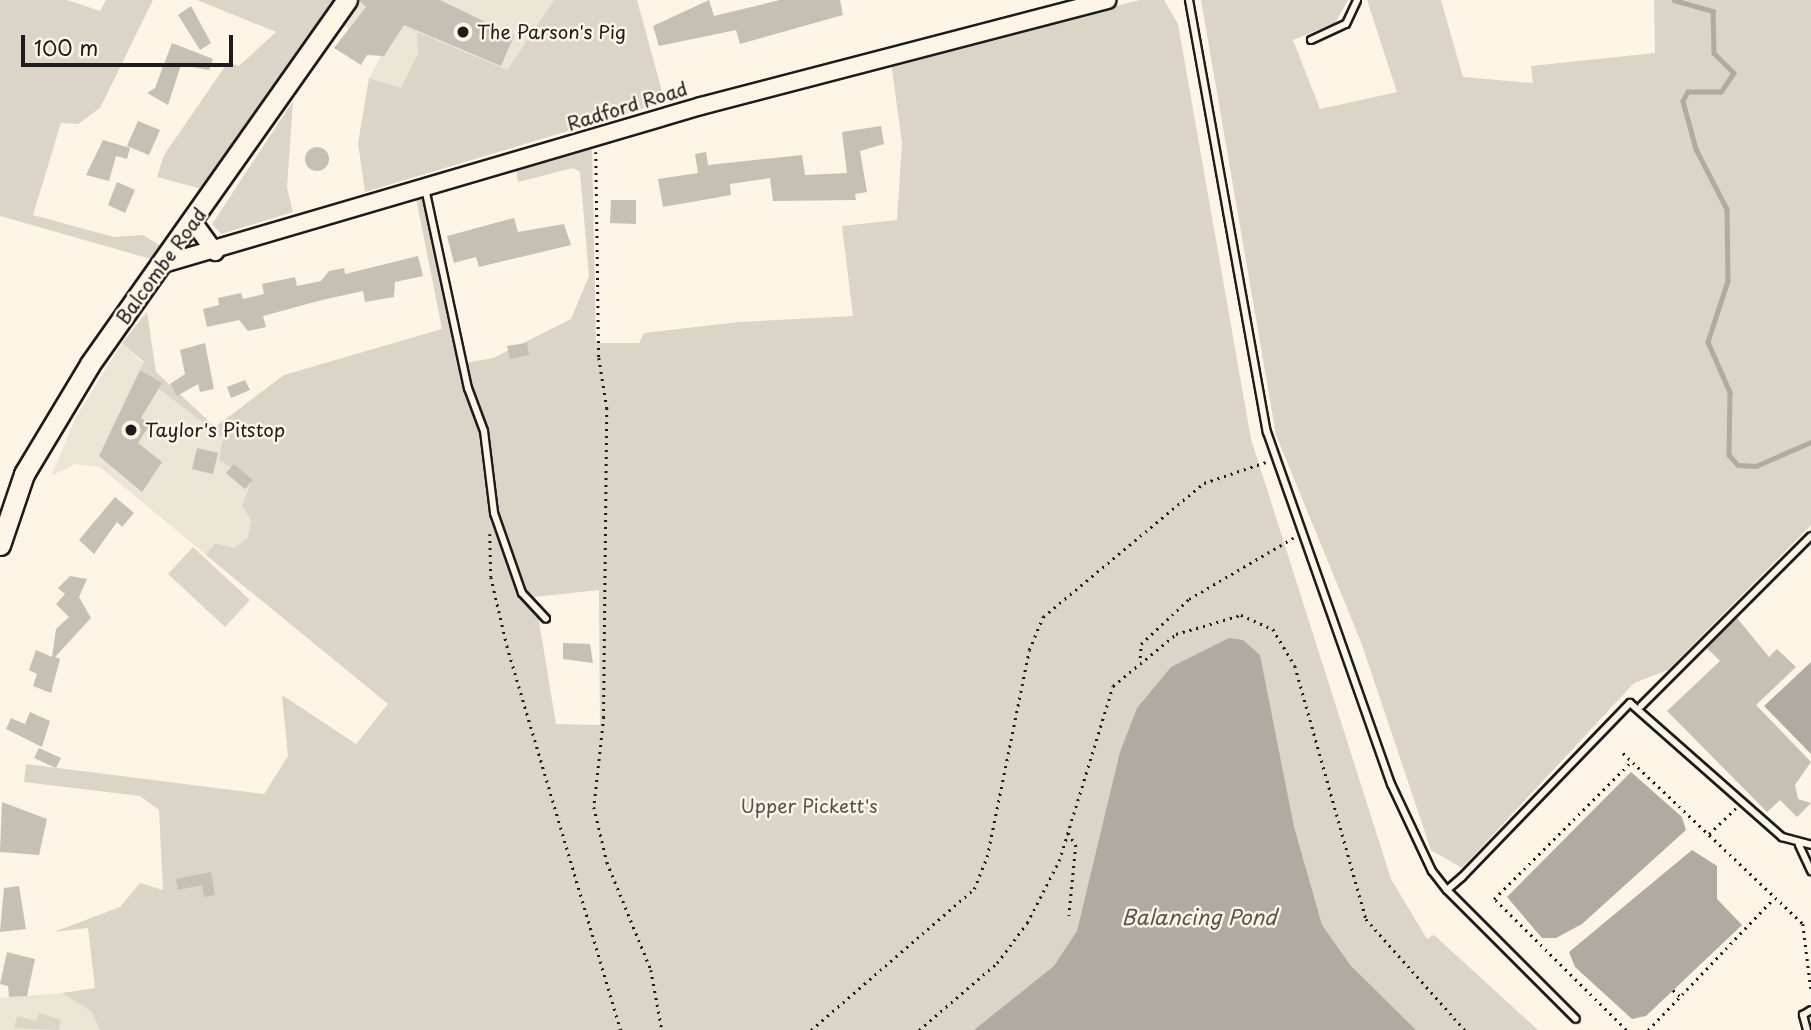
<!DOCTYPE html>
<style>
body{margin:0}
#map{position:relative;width:1811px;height:1030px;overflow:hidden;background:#fcf5e5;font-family:"Playpen Sans",sans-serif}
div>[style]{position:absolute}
.built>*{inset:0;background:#ebe5d6}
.green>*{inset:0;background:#dbd5c8}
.water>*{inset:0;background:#b0aba1}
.stream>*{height:4.5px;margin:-2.25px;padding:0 2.25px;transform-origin:2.25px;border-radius:2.25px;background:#b0aba1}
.building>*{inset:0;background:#c4c0b3}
.round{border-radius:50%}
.path>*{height:2.5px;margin-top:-1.25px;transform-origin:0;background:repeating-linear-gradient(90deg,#1c1c1c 0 2px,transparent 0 7px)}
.roads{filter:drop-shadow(2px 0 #1c1c1c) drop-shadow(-2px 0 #1c1c1c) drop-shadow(0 2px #1c1c1c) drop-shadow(0 -2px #1c1c1c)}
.service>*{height:6px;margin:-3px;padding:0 3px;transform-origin:3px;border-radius:3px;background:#fcf5e5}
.tertiary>*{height:16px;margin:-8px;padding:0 8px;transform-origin:8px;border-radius:8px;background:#fcf5e5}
.secondary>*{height:19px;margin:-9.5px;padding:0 9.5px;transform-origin:9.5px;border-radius:9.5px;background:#fcf5e5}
.dots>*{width:19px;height:19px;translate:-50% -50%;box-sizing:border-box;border:4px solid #fcf5e5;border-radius:50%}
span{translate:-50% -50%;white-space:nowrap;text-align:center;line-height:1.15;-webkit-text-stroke:5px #fcf5e5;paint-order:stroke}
.poi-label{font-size:19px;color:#1c1c1c}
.left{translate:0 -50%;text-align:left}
.street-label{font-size:19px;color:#1c1c1c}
.park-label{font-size:19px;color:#555450}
.water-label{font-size:21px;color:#575551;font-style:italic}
.scale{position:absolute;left:21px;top:35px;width:212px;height:32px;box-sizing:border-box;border:4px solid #1c1c1c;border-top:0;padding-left:9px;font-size:21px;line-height:24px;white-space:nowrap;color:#1c1c1c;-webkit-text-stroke:5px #fcf5e5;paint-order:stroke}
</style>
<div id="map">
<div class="built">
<div style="clip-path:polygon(358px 0,554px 0,507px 70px,418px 53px,401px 88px,369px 78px,382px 55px,343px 25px)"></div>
<div style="clip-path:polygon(122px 343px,270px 483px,252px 593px,100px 467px,75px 464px,51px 476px,76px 417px)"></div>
<div style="clip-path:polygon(62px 993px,91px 1011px,100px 1030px,0 1030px,0 998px)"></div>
</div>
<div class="green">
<div style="clip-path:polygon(0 0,67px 0,100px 11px,106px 0,153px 0,100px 108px,78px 124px,61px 123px,33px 215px,114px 237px,143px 235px,161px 246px,151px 259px,0 216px)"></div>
<div style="clip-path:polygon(197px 0,333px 0,202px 189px,157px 177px,164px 155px,228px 62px,239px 66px,276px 32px)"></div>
<div style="clip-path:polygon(554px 0,637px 0,665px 102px,365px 192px,358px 143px,369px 78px,401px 88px,418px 53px,417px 32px,507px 70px)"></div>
<div style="clip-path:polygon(evenodd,1140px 0,1164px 0,1178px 24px,1251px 439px,1391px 879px,1427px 939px,1434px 935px,1538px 1030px,100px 1030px,91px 1011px,62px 993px,95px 988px,88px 928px,54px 932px,120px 907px,140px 883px,163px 890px,159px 810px,140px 796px,24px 782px,26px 764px,264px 794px,288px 756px,282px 695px,356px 744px,388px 704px,206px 555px,215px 543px,234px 548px,248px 538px,251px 520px,242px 506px,252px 480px,219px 460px,223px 438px,158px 388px,161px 383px,140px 370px,144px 362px,122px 343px,147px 312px,156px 372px,215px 427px,284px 375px,442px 329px,416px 198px,424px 196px,460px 364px,493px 358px,571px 319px,589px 276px,580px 172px,573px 168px,518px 182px,516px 169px,592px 146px,596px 343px,639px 343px,644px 333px,739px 322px,853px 316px,842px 226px,897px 220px,902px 143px,891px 62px,1140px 0,599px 590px,600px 725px,556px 724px,535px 597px,599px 590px)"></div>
<div style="clip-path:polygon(1201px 0,1348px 0,1335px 23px,1293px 40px,1320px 109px,1397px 92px,1367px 0,1441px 0,1463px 77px,1533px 83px,1531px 66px,1655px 53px,1654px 0,1811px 0,1811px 525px,1668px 670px,1634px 683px,1462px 868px,1431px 850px,1361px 642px,1276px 435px)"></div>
<div style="clip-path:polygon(293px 101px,287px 188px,293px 212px,221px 234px,212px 224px)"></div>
<div style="clip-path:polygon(193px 547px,250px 600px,225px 627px,168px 574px)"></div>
<div style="clip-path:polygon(39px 1013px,61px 1020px,59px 1030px,14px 1028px,17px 1016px,36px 1021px)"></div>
</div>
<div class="water">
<div style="clip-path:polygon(1229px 638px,1243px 640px,1260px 655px,1294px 827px,1322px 925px,1351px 966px,1416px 1030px,974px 1030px,1054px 966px,1077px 931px,1120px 752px,1137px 708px,1171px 667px)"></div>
<div style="clip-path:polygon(1811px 662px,1811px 754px,1764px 706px)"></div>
<div style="clip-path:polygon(1631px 772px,1682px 817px,1686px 830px,1582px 924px,1556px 938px,1542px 938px,1507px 897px)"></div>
<div style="clip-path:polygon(1692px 850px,1717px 866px,1717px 899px,1742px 925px,1646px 1016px,1632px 1019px,1575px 967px,1569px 952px)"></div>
</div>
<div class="stream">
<div style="left:1674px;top:0;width:41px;rotate:15.8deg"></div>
<div style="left:1713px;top:11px;width:42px;rotate:88.6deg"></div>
<div style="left:1714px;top:53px;width:28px;rotate:45deg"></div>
<div style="left:1734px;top:73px;width:23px;rotate:124deg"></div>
<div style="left:1721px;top:92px;width:33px;rotate:180deg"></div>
<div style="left:1688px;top:92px;width:10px;rotate:119deg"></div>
<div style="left:1683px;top:101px;width:50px;rotate:74.8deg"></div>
<div style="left:1696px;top:149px;width:68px;rotate:62.7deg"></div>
<div style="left:1727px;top:209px;width:72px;rotate:89.2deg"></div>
<div style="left:1728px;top:281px;width:64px;rotate:108.2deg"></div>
<div style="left:1708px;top:342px;width:55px;rotate:66.3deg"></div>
<div style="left:1730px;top:392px;width:63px;rotate:90.9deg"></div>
<div style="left:1729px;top:455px;width:13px;rotate:48deg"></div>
<div style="left:1738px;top:465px;width:18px;rotate:3deg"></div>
<div style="left:1756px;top:466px;width:60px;rotate:-23.6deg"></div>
</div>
<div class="building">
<div style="clip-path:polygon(359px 0,440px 0,514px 36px,501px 66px,404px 25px,384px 56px,367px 55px,361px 65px,334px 48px,366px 7px)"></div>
<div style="clip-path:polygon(709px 0,714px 16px,780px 0,840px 0,843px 15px,740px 44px,736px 30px,659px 46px,653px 26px)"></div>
<div style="clip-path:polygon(191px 6px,211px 43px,200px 50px,178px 15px)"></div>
<div style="clip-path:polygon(172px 43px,213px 59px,209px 70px,181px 65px,168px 105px,147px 93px,155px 88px)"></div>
<div style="clip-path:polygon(138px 121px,160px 130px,149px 155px,127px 146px)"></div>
<div style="clip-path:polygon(881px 126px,884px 144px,860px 151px,867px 192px,855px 194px,856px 200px,773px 201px,770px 178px,730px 184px,731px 195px,663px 207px,658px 179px,698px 173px,695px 154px,706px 152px,708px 165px,802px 155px,805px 175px,847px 173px,842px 132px)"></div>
<div style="clip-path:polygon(103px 140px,130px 148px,127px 159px,116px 156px,109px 181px,86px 175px)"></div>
<div class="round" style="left:305px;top:147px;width:24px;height:24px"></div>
<div style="clip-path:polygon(117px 182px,135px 190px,125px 213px,108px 205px)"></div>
<div style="clip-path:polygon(611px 200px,636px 200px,636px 224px,610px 223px)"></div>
<div style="clip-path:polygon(514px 218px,518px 232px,564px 224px,571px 245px,479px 267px,476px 257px,454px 263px,447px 236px)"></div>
<div style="clip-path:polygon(418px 256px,423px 276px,395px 282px,394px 297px,365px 302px,363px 291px,322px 300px,263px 316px,266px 327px,248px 331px,239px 320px,207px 327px,203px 309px,219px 305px,218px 298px,241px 293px,243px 299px,264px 294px,262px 284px,295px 277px,297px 286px,321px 281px,329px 271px,344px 268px,345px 274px)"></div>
<div style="clip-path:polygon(205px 343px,214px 389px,200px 392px,198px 384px,177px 396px,170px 384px,185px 374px,180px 350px)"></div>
<div style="clip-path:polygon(527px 343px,529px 355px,510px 359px,507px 346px)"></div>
<div style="clip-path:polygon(140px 370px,162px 383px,141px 418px,150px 424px,138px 443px,162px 462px,142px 492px,99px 456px)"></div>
<div style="clip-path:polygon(245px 380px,250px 390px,231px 398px,227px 387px)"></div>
<div style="clip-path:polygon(197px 448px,218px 453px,213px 474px,192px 469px)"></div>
<div style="clip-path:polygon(234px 464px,253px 480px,245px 489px,226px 473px)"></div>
<div style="clip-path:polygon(115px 497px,134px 513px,122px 527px,117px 522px,94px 554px,79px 540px)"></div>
<div style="clip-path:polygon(70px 576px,87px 579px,79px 597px,91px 618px,55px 657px,60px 659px,51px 693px,33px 686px,37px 674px,29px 670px,36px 650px,52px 657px,56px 629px,69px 617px,56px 604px,65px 594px,58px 588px)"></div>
<div style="clip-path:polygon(1737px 618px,1769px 657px,1777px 649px,1796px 667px,1756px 705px,1811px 762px,1795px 785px,1798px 799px,1811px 803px,1797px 817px,1780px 800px,1767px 812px,1667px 711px,1720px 661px,1707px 648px)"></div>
<div style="clip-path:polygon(563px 643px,590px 644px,593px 663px,563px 659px)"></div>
<div style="clip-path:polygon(30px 712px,50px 721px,42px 747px,6px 729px,11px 718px,25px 724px)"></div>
<div style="clip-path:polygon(39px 748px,61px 758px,56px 768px,34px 758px)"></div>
<div style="clip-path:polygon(2px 802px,47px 819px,39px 855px,0 852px)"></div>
<div style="clip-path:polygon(211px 872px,215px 895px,204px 897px,202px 885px,178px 890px,176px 879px)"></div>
<div style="clip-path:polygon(19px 886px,26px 929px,0 932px,4px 888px)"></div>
<div style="clip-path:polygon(7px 952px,35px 959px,27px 996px,9px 997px,8px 986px,0 984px)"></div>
</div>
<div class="path">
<div style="left:596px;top:152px;width:206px;rotate:89.2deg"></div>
<div style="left:599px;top:358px;width:51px;rotate:80.9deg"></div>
<div style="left:607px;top:408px;width:309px;rotate:90.6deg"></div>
<div style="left:604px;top:717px;width:91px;rotate:96.3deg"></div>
<div style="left:594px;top:807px;width:57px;rotate:76.7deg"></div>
<div style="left:607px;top:862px;width:117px;rotate:67.8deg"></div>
<div style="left:651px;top:970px;width:61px;rotate:79.6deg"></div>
<div style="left:490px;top:534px;width:43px;rotate:88.7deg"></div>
<div style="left:491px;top:577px;width:71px;rotate:76.9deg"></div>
<div style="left:507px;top:646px;width:401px;rotate:73.5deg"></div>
<div style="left:1140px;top:658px;width:14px;rotate:-86deg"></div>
<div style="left:1141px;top:644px;width:66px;rotate:-43.2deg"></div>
<div style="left:1189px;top:599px;width:121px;rotate:-30.4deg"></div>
<div style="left:1623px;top:753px;width:248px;rotate:43.5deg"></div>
<div style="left:1803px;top:924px;width:65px;rotate:83deg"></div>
<div style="left:1068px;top:833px;width:14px;rotate:56deg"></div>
<div style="left:1076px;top:845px;width:71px;rotate:95.6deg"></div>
<div style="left:1709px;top:834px;width:37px;rotate:-44deg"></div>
<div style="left:1673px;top:990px;width:11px;rotate:41deg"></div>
<div style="left:811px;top:1030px;width:216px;rotate:-40.9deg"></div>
<div style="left:974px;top:889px;width:35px;rotate:-68deg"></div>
<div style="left:987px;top:857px;width:211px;rotate:-78.5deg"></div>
<div style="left:1029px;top:650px;width:36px;rotate:-67deg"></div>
<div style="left:1043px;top:617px;width:209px;rotate:-39.8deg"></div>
<div style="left:1204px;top:483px;width:65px;rotate:-18.7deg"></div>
<div style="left:919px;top:1030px;width:103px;rotate:-40.7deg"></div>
<div style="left:997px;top:963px;width:50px;rotate:-53.1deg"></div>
<div style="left:1027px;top:923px;width:70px;rotate:-62.7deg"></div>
<div style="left:1059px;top:861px;width:183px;rotate:-72.9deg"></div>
<div style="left:1113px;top:686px;width:82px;rotate:-39.5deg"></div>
<div style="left:1176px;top:634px;width:68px;rotate:-16.3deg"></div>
<div style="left:1241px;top:615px;width:35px;rotate:24deg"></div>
<div style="left:1273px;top:629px;width:43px;rotate:59.3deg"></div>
<div style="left:1295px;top:666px;width:263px;rotate:74.3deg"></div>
<div style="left:1366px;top:919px;width:149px;rotate:48.3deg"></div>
<div style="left:1626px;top:1030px;width:186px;rotate:-135.2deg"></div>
<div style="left:1494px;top:899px;width:195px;rotate:-45deg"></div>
<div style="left:1648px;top:1030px;width:182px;rotate:-46.3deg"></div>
</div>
<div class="roads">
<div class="service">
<div style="left:1189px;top:0;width:439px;rotate:79.8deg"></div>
<div style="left:1267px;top:432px;width:373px;rotate:70.6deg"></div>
<div style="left:1391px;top:784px;width:96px;rotate:64.8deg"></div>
<div style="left:1432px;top:871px;width:24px;rotate:52deg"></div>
<div style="left:1447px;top:890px;width:20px;rotate:-41deg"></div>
<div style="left:1462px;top:877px;width:242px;rotate:-46deg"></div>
<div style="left:1630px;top:703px;width:203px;rotate:41.4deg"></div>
<div style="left:1782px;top:837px;width:30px;rotate:15deg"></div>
<div style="left:1311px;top:40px;width:38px;rotate:-25deg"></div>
<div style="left:1346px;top:24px;width:26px;rotate:-65deg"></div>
<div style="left:425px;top:188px;width:205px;rotate:77.9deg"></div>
<div style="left:468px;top:388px;width:46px;rotate:69.6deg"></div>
<div style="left:484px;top:431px;width:83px;rotate:83deg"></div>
<div style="left:494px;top:513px;width:85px;rotate:70.7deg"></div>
<div style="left:522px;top:593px;width:35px;rotate:47deg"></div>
<div style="left:1641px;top:706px;width:240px;rotate:-45deg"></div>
<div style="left:1799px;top:845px;width:29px;rotate:65deg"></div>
<div style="left:1447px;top:890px;width:182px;rotate:45deg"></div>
<div style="left:1807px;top:1030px;width:16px;rotate:-105deg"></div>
<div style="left:1803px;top:1015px;width:9px;rotate:-32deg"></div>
</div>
<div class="tertiary">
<div style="left:194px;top:223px;width:36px;rotate:54deg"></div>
<div style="left:163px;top:264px;width:561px;rotate:-16.37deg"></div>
<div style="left:701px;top:106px;width:420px;rotate:-14.6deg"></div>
</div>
<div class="secondary">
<div style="left:0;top:545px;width:75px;rotate:-71.3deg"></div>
<div style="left:24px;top:474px;width:128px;rotate:-59deg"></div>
<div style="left:90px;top:364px;width:446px;rotate:-54.8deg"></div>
</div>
</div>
<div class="dots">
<div style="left:463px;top:32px;background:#1c1c1c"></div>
<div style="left:131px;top:430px;background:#1c1c1c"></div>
</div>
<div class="poi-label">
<span class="left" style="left:477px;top:32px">The Parson's Pig</span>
<span class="left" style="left:145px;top:430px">Taylor's Pitstop</span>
</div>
<div class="street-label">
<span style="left:627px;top:106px;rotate:-17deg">Radford Road</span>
<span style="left:161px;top:266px;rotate:-54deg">Balcombe Road</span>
</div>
<div class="park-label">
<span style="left:809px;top:806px">Upper Pickett's</span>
</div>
<div class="water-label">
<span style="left:1199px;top:916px">Balancing Pond</span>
</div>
<div class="scale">100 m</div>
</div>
